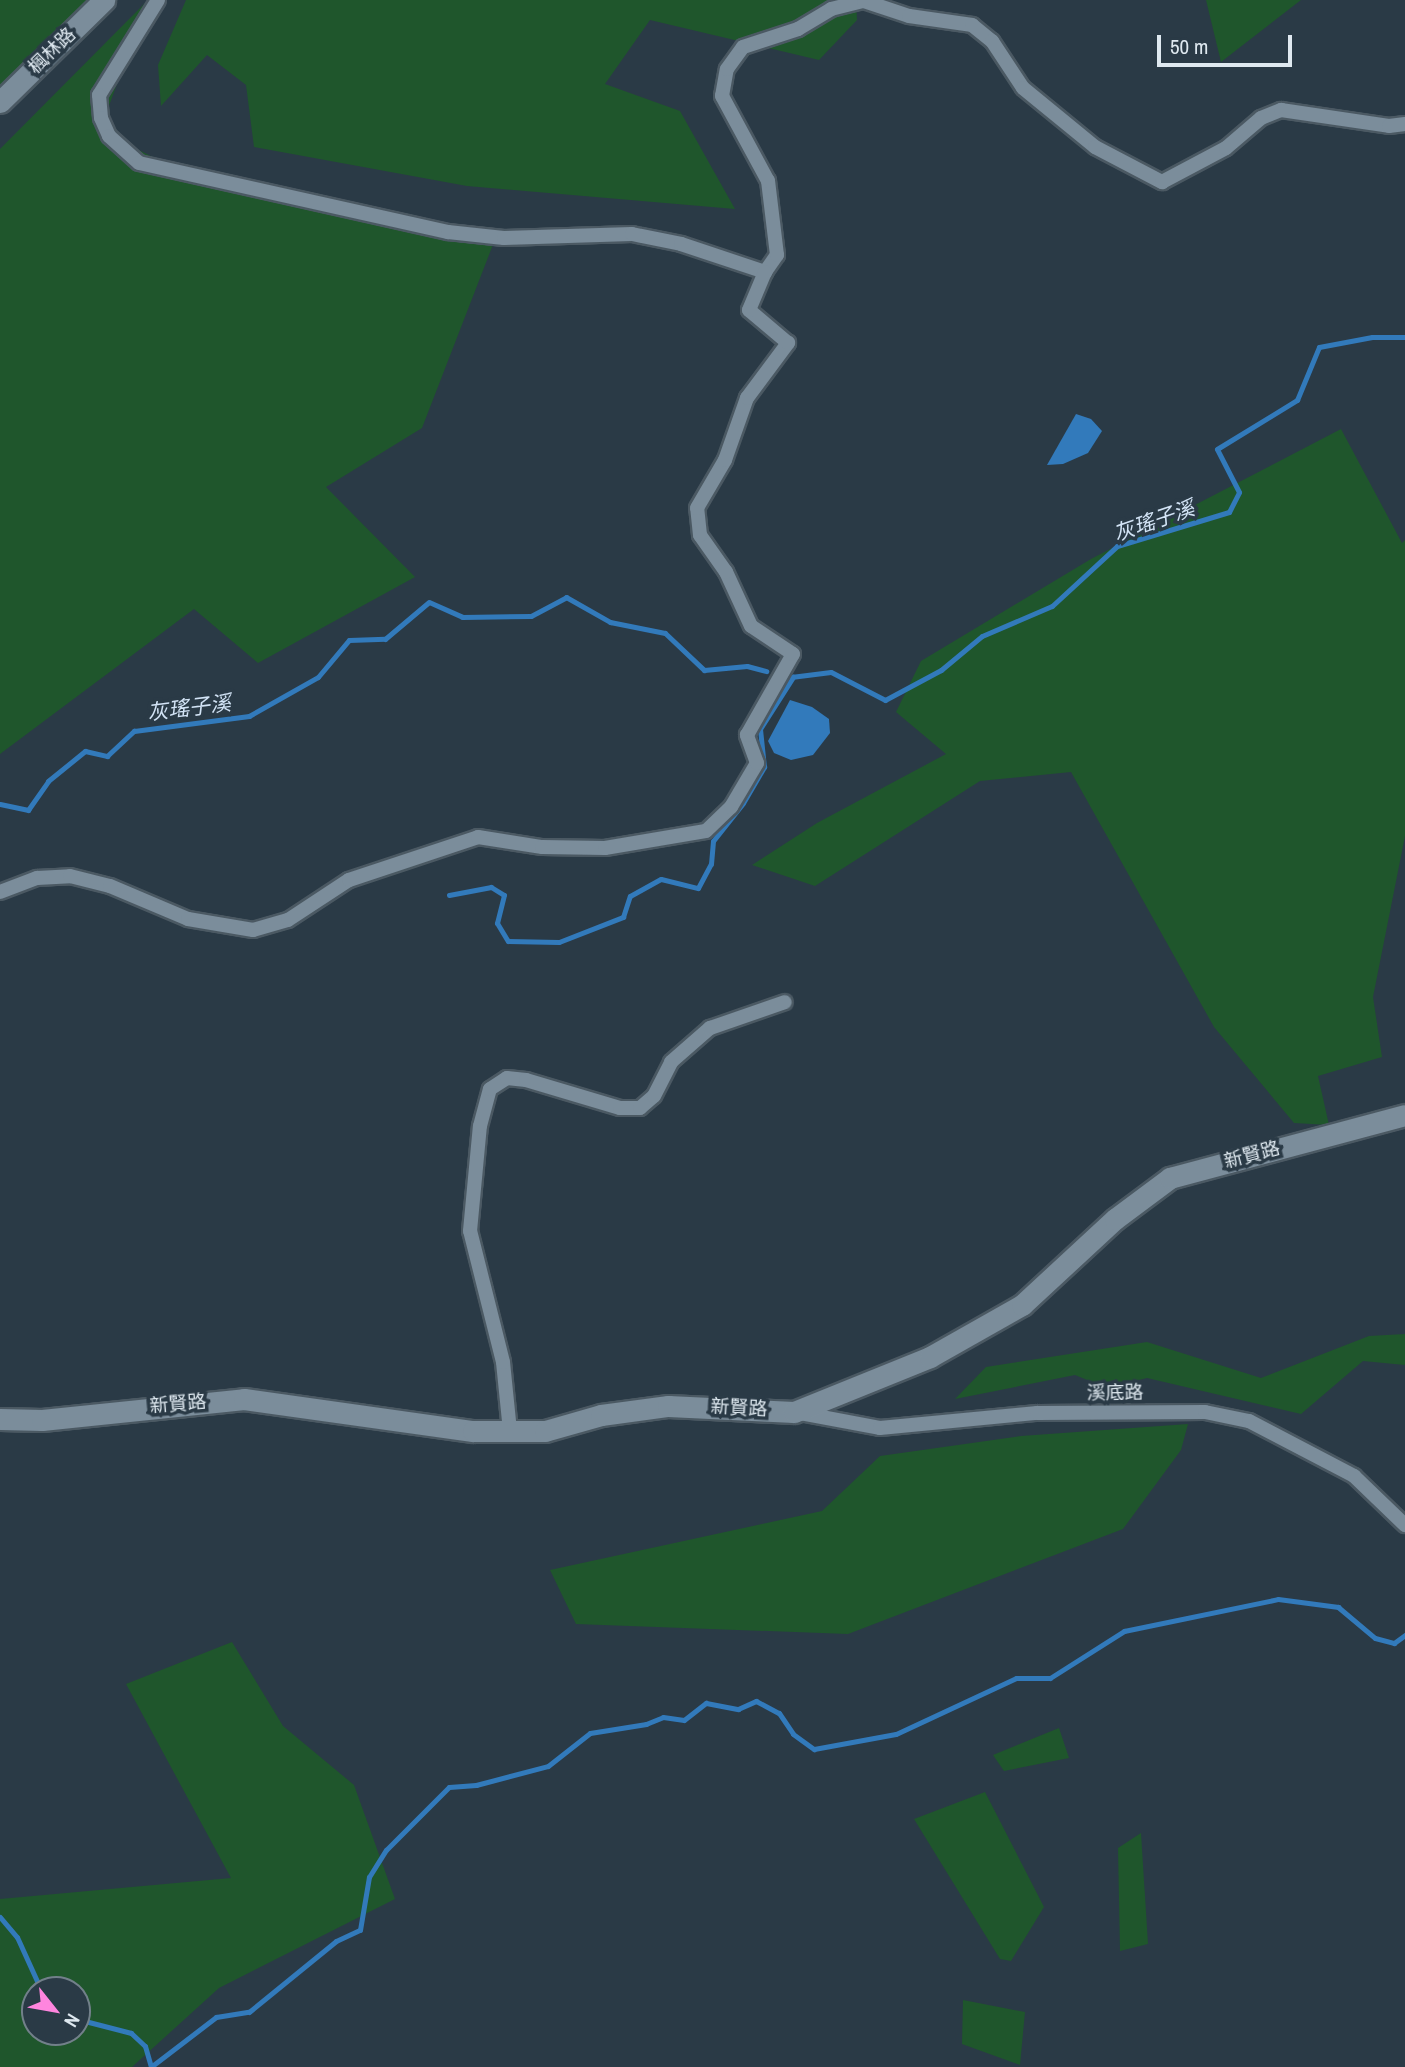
<!DOCTYPE html>
<meta charset="utf-8">
<style>
body{margin:0}
#map{position:relative;width:1405px;height:2067px;overflow:hidden;background:#2a3a46;font-family:"Archivo Narrow","Noto Sans TC",sans-serif}
div>[style]{position:absolute}
.green>*{inset:0;background:#1f562c}
.water>*{inset:0;background:#327abb}
.stream>*{height:5px;margin:-2.5px;padding:0 2.5px;transform-origin:2.5px;border-radius:2.5px;background:#327abb}
.roads{filter:drop-shadow(2px 0 #4b5963) drop-shadow(-2px 0 #4b5963) drop-shadow(0 2px #4b5963) drop-shadow(0 -2px #4b5963)}
.street>*{height:14px;margin:-7px;padding:0 7px;transform-origin:7px;border-radius:7px;background:#7b8d9b}
.secondary>*{height:21px;margin:-10.5px;padding:0 10.5px;transform-origin:10.5px;border-radius:10.5px;background:#7b8d9b}
span{translate:-50% -50%;white-space:nowrap;text-align:center;line-height:1.15;-webkit-text-stroke:7px #2a3a46;paint-order:stroke}
.street-label{font-size:19px;color:#dfe9f0}
.water-label{font-size:21px;color:#d3e4f6;font-style:italic}
.north{position:absolute;left:21px;top:1976px;width:70px;height:70px;box-sizing:border-box;background:#2a3a46;border:2px solid #72808a;border-radius:50%;rotate:121deg;font-size:19px;font-weight:700;line-height:28px;text-align:center;color:#dfe9f0}
.north::after{content:'';display:block;margin:auto;width:24px;height:32px;background:#ff85de;clip-path:polygon(50% 0,100% 100%,50% 72%,0 100%)}
.scale{position:absolute;left:1157px;top:35px;width:135px;height:32px;box-sizing:border-box;border:4px solid #dfe9f0;border-top:0;padding-left:9px;font-size:21px;line-height:24px;white-space:nowrap;color:#dfe9f0;-webkit-text-stroke:5px #2a3a46;paint-order:stroke}
</style>
<div id="map">
<div class="green">
<div style="clip-path:polygon(0 0,90px 0,0 87px)"></div>
<div style="clip-path:polygon(148px 0,100px 130px,172px 167px,494px 242px,422px 428px,326px 487px,415px 577px,258px 663px,194px 609px,0 754px,0 149px)"></div>
<div style="clip-path:polygon(186px 0,856px 0,857px 20px,819px 60px,650px 20px,605px 84px,680px 111px,735px 209px,467px 186px,254px 147px,246px 85px,207px 55px,161px 106px,158px 65px)"></div>
<div style="clip-path:polygon(1206px 0,1301px 0,1221px 62px)"></div>
<div style="clip-path:polygon(1341px 429px,1402px 543px,1405px 540px,1405px 836px,1373px 997px,1382px 1057px,1318px 1076px,1329px 1125px,1294px 1123px,1214px 1027px,1071px 772px,980px 781px,815px 886px,752px 865px,817px 823px,946px 754px,896px 712px,921px 661px,1091px 559px)"></div>
<div style="clip-path:polygon(1405px 1334px,1405px 1365px,1363px 1361px,1301px 1414px,1147px 1378px,1107px 1388px,1075px 1375px,955px 1399px,986px 1367px,1147px 1342px,1261px 1378px,1369px 1336px)"></div>
<div style="clip-path:polygon(1188px 1424px,1181px 1450px,1123px 1529px,848px 1634px,576px 1624px,550px 1570px,822px 1511px,880px 1456px,1021px 1436px)"></div>
<div style="clip-path:polygon(evenodd,232px 1642px,283px 1726px,354px 1785px,395px 1899px,219px 1988px,132px 2067px,0 2067px,0 1899px,231px 1878px,126px 1684px,232px 1642px,35px 1990px,77px 1990px,77px 2032px,35px 2032px,35px 1990px)"></div>
<div style="clip-path:polygon(1059px 1728px,1069px 1758px,1004px 1771px,993px 1755px)"></div>
<div style="clip-path:polygon(985px 1792px,1044px 1907px,1011px 1961px,1000px 1959px,914px 1819px)"></div>
<div style="clip-path:polygon(1141px 1833px,1148px 1944px,1120px 1951px,1118px 1848px)"></div>
<div style="clip-path:polygon(963px 2000px,1025px 2012px,1020px 2065px,962px 2044px)"></div>
</div>
<div class="water">
<div style="clip-path:polygon(1076px 414px,1091px 419px,1102px 431px,1088px 453px,1063px 464px,1047px 465px)"></div>
<div style="clip-path:polygon(790px 700px,812px 707px,829px 719px,830px 733px,813px 755px,791px 760px,774px 753px,768px 741px)"></div>
</div>
<div class="stream">
<div style="left:791px;top:677px;width:40px;rotate:-7.1deg"></div>
<div style="left:831px;top:672px;width:61px;rotate:27.4deg"></div>
<div style="left:885px;top:700px;width:64px;rotate:-28.2deg"></div>
<div style="left:941px;top:670px;width:53px;rotate:-39.7deg"></div>
<div style="left:982px;top:636px;width:76px;rotate:-23.2deg"></div>
<div style="left:1052px;top:606px;width:88px;rotate:-42.7deg"></div>
<div style="left:1117px;top:546px;width:117px;rotate:-16.9deg"></div>
<div style="left:1229px;top:512px;width:22px;rotate:-63deg"></div>
<div style="left:1239px;top:492px;width:48px;rotate:-117.1deg"></div>
<div style="left:1217px;top:449px;width:94px;rotate:-31.5deg"></div>
<div style="left:1297px;top:400px;width:57px;rotate:-67.5deg"></div>
<div style="left:1319px;top:347px;width:54px;rotate:-10.7deg"></div>
<div style="left:1372px;top:337px;width:33px"></div>
<div style="left:0;top:804px;width:29px;rotate:12deg"></div>
<div style="left:28px;top:810px;width:35px;rotate:-55deg"></div>
<div style="left:48px;top:781px;width:48px;rotate:-39deg"></div>
<div style="left:85px;top:751px;width:23px;rotate:13deg"></div>
<div style="left:107px;top:756px;width:37px;rotate:-43deg"></div>
<div style="left:134px;top:731px;width:116px;rotate:-7.4deg"></div>
<div style="left:249px;top:716px;width:79px;rotate:-29.5deg"></div>
<div style="left:318px;top:677px;width:48px;rotate:-50deg"></div>
<div style="left:349px;top:640px;width:36px;rotate:-2deg"></div>
<div style="left:385px;top:639px;width:57px;rotate:-40.1deg"></div>
<div style="left:429px;top:602px;width:36px;rotate:24deg"></div>
<div style="left:462px;top:617px;width:69px;rotate:-0.8deg"></div>
<div style="left:531px;top:616px;width:40px;rotate:-28deg"></div>
<div style="left:566px;top:597px;width:51px;rotate:29.6deg"></div>
<div style="left:610px;top:622px;width:56px;rotate:11.3deg"></div>
<div style="left:665px;top:633px;width:54px;rotate:43.5deg"></div>
<div style="left:704px;top:670px;width:43px;rotate:-5.3deg"></div>
<div style="left:747px;top:666px;width:20px;rotate:15deg"></div>
<div style="left:449px;top:895px;width:43px;rotate:-10.8deg"></div>
<div style="left:491px;top:887px;width:15px;rotate:32deg"></div>
<div style="left:504px;top:895px;width:29px;rotate:104deg"></div>
<div style="left:497px;top:923px;width:21px;rotate:59deg"></div>
<div style="left:508px;top:941px;width:51px;rotate:1.1deg"></div>
<div style="left:559px;top:942px;width:69px;rotate:-21.3deg"></div>
<div style="left:623px;top:917px;width:22px;rotate:-72deg"></div>
<div style="left:630px;top:896px;width:35px;rotate:-29deg"></div>
<div style="left:661px;top:879px;width:38px;rotate:14deg"></div>
<div style="left:698px;top:888px;width:27px;rotate:-62deg"></div>
<div style="left:711px;top:864px;width:23px;rotate:-85deg"></div>
<div style="left:713px;top:841px;width:48px;rotate:-51.7deg"></div>
<div style="left:743px;top:803px;width:42px;rotate:-59.7deg"></div>
<div style="left:764px;top:767px;width:38px;rotate:-96deg"></div>
<div style="left:760px;top:729px;width:62px;rotate:-57.6deg"></div>
<div style="left:0;top:1917px;width:26px;rotate:50deg"></div>
<div style="left:17px;top:1937px;width:58px;rotate:65.6deg"></div>
<div style="left:77px;top:2019px;width:56px;rotate:14.5deg"></div>
<div style="left:131px;top:2033px;width:19px;rotate:43deg"></div>
<div style="left:145px;top:2046px;width:22px;rotate:74deg"></div>
<div style="left:152px;top:2066px;width:81px;rotate:-37.4deg"></div>
<div style="left:216px;top:2017px;width:33px;rotate:-9deg"></div>
<div style="left:249px;top:2012px;width:112px;rotate:-39.2deg"></div>
<div style="left:336px;top:1941px;width:26px;rotate:-25deg"></div>
<div style="left:360px;top:1930px;width:54px;rotate:-80.4deg"></div>
<div style="left:369px;top:1877px;width:32px;rotate:-58deg"></div>
<div style="left:386px;top:1850px;width:89px;rotate:-45deg"></div>
<div style="left:449px;top:1787px;width:27px;rotate:-4deg"></div>
<div style="left:476px;top:1785px;width:74px;rotate:-14.8deg"></div>
<div style="left:548px;top:1766px;width:53px;rotate:-38.2deg"></div>
<div style="left:590px;top:1733px;width:57px;rotate:-9.1deg"></div>
<div style="left:646px;top:1724px;width:18px;rotate:-22deg"></div>
<div style="left:663px;top:1717px;width:21px;rotate:8deg"></div>
<div style="left:684px;top:1720px;width:28px;rotate:-38deg"></div>
<div style="left:706px;top:1703px;width:33px;rotate:11deg"></div>
<div style="left:738px;top:1709px;width:20px;rotate:-24deg"></div>
<div style="left:756px;top:1701px;width:26px;rotate:28deg"></div>
<div style="left:779px;top:1713px;width:25px;rotate:56deg"></div>
<div style="left:793px;top:1734px;width:26px;rotate:36deg"></div>
<div style="left:814px;top:1749px;width:83px;rotate:-10.4deg"></div>
<div style="left:896px;top:1734px;width:132px;rotate:-25deg"></div>
<div style="left:1016px;top:1678px;width:34px"></div>
<div style="left:1050px;top:1678px;width:88px;rotate:-32.4deg"></div>
<div style="left:1124px;top:1631px;width:157px;rotate:-11.7deg"></div>
<div style="left:1278px;top:1599px;width:61px;rotate:7.6deg"></div>
<div style="left:1338px;top:1607px;width:48px;rotate:40deg"></div>
<div style="left:1375px;top:1638px;width:20px;rotate:15deg"></div>
<div style="left:1394px;top:1643px;width:14px;rotate:-36deg"></div>
</div>
<div class="roads">
<div class="street">
<div style="left:158px;top:0;width:112px;rotate:121.8deg"></div>
<div style="left:99px;top:95px;width:23px;rotate:85deg"></div>
<div style="left:101px;top:118px;width:20px;rotate:66deg"></div>
<div style="left:109px;top:136px;width:40px;rotate:42deg"></div>
<div style="left:139px;top:163px;width:317px;rotate:12.6deg"></div>
<div style="left:448px;top:232px;width:56px;rotate:6.1deg"></div>
<div style="left:504px;top:238px;width:128px;rotate:-1.8deg"></div>
<div style="left:632px;top:234px;width:50px;rotate:11.5deg"></div>
<div style="left:681px;top:244px;width:89px;rotate:18.4deg"></div>
<div style="left:765px;top:272px;width:21px;rotate:-55deg"></div>
<div style="left:777px;top:255px;width:75px;rotate:-96.9deg"></div>
<div style="left:768px;top:181px;width:97px;rotate:-118.4deg"></div>
<div style="left:722px;top:96px;width:27px;rotate:-80deg"></div>
<div style="left:727px;top:69px;width:27px;rotate:-54deg"></div>
<div style="left:743px;top:47px;width:58px;rotate:-18.1deg"></div>
<div style="left:798px;top:29px;width:39px;rotate:-31deg"></div>
<div style="left:831px;top:9px;width:34px;rotate:-14deg"></div>
<div style="left:864px;top:1px;width:47px;rotate:18.4deg"></div>
<div style="left:909px;top:16px;width:64px;rotate:8.1deg"></div>
<div style="left:972px;top:25px;width:26px;rotate:39deg"></div>
<div style="left:992px;top:41px;width:56px;rotate:56.6deg"></div>
<div style="left:1023px;top:88px;width:93px;rotate:39.3deg"></div>
<div style="left:1095px;top:147px;width:76px;rotate:27.6deg"></div>
<div style="left:1162px;top:182px;width:72px;rotate:-28deg"></div>
<div style="left:1226px;top:148px;width:46px;rotate:-40.6deg"></div>
<div style="left:1261px;top:118px;width:22px;rotate:-22deg"></div>
<div style="left:1281px;top:110px;width:109px;rotate:8.4deg"></div>
<div style="left:1389px;top:126px;width:16px;rotate:-7deg"></div>
<div style="left:0;top:892px;width:40px;rotate:-21deg"></div>
<div style="left:37px;top:878px;width:33px;rotate:-3deg"></div>
<div style="left:70px;top:876px;width:41px;rotate:14deg"></div>
<div style="left:110px;top:886px;width:85px;rotate:22.9deg"></div>
<div style="left:188px;top:919px;width:66px;rotate:9.6deg"></div>
<div style="left:253px;top:930px;width:36px;rotate:-16deg"></div>
<div style="left:288px;top:920px;width:73px;rotate:-33.3deg"></div>
<div style="left:349px;top:880px;width:136px;rotate:-18.4deg"></div>
<div style="left:478px;top:837px;width:65px;rotate:8.9deg"></div>
<div style="left:542px;top:847px;width:63px;rotate:0.9deg"></div>
<div style="left:605px;top:848px;width:102px;rotate:-9.6deg"></div>
<div style="left:706px;top:831px;width:35px;rotate:-44deg"></div>
<div style="left:731px;top:807px;width:51px;rotate:-59.4deg"></div>
<div style="left:757px;top:763px;width:30px;rotate:-110deg"></div>
<div style="left:747px;top:735px;width:93px;rotate:-60.4deg"></div>
<div style="left:793px;top:654px;width:50px;rotate:-146.3deg"></div>
<div style="left:751px;top:626px;width:60px;rotate:-114.8deg"></div>
<div style="left:726px;top:572px;width:45px;rotate:-125.1deg"></div>
<div style="left:700px;top:535px;width:27px;rotate:-96deg"></div>
<div style="left:697px;top:508px;width:56px;rotate:-59.7deg"></div>
<div style="left:725px;top:460px;width:66px;rotate:-70.5deg"></div>
<div style="left:747px;top:398px;width:69px;rotate:-53.3deg"></div>
<div style="left:788px;top:343px;width:51px;rotate:-139.8deg"></div>
<div style="left:749px;top:310px;width:41px;rotate:-67.2deg"></div>
<div style="left:795px;top:1412px;width:86px;rotate:10.7deg"></div>
<div style="left:880px;top:1428px;width:158px;rotate:-5.5deg"></div>
<div style="left:1037px;top:1413px;width:168px;rotate:-0.3deg"></div>
<div style="left:1205px;top:1412px;width:45px;rotate:11.6deg"></div>
<div style="left:1249px;top:1421px;width:119px;rotate:27.6deg"></div>
<div style="left:1354px;top:1476px;width:71px;rotate:43.9deg"></div>
<div style="left:510px;top:1431px;width:69px;rotate:-95.8deg"></div>
<div style="left:503px;top:1362px;width:135px;rotate:-104.1deg"></div>
<div style="left:470px;top:1231px;width:105px;rotate:-84.6deg"></div>
<div style="left:480px;top:1126px;width:38px;rotate:-75deg"></div>
<div style="left:490px;top:1089px;width:20px;rotate:-33deg"></div>
<div style="left:507px;top:1078px;width:19px;rotate:6deg"></div>
<div style="left:526px;top:1080px;width:98px;rotate:16.6deg"></div>
<div style="left:620px;top:1108px;width:20px"></div>
<div style="left:640px;top:1108px;width:18px;rotate:-41deg"></div>
<div style="left:654px;top:1096px;width:38px;rotate:-63deg"></div>
<div style="left:671px;top:1062px;width:52px;rotate:-41.1deg"></div>
<div style="left:710px;top:1028px;width:79px;rotate:-19.1deg"></div>
</div>
<div class="secondary">
<div style="left:0;top:102px;width:146px;rotate:-44.4deg"></div>
<div style="left:0;top:1419px;width:42px;rotate:1.4deg"></div>
<div style="left:42px;top:1420px;width:203px;rotate:-5.9deg"></div>
<div style="left:244px;top:1399px;width:231px;rotate:8deg"></div>
<div style="left:473px;top:1431px;width:72px"></div>
<div style="left:545px;top:1431px;width:58px;rotate:-15.9deg"></div>
<div style="left:601px;top:1415px;width:68px;rotate:-7.7deg"></div>
<div style="left:668px;top:1406px;width:126px;rotate:2.7deg"></div>
<div style="left:794px;top:1412px;width:147px;rotate:-22deg"></div>
<div style="left:930px;top:1357px;width:106px;rotate:-29.5deg"></div>
<div style="left:1022px;top:1305px;width:127px;rotate:-42.8deg"></div>
<div style="left:1115px;top:1219px;width:69px;rotate:-36.7deg"></div>
<div style="left:1170px;top:1178px;width:243px;rotate:-15deg"></div>
</div>
</div>
<div class="street-label">
<span style="left:52px;top:51px;rotate:-44deg">楓林路</span>
<span style="left:1252px;top:1155px;rotate:-15deg">新賢路</span>
<span style="left:1115px;top:1393px;rotate:-1deg">溪底路</span>
<span style="left:178px;top:1404px;rotate:-5deg">新賢路</span>
<span style="left:739px;top:1408px;rotate:3deg">新賢路</span>
</div>
<div class="water-label">
<span style="left:1154px;top:521px;rotate:-19deg">灰瑤子溪</span>
<span style="left:189px;top:708px;rotate:-7deg">灰瑤子溪</span>
</div>
<div class="north">N</div>
<div class="scale">50 m</div>
</div>
